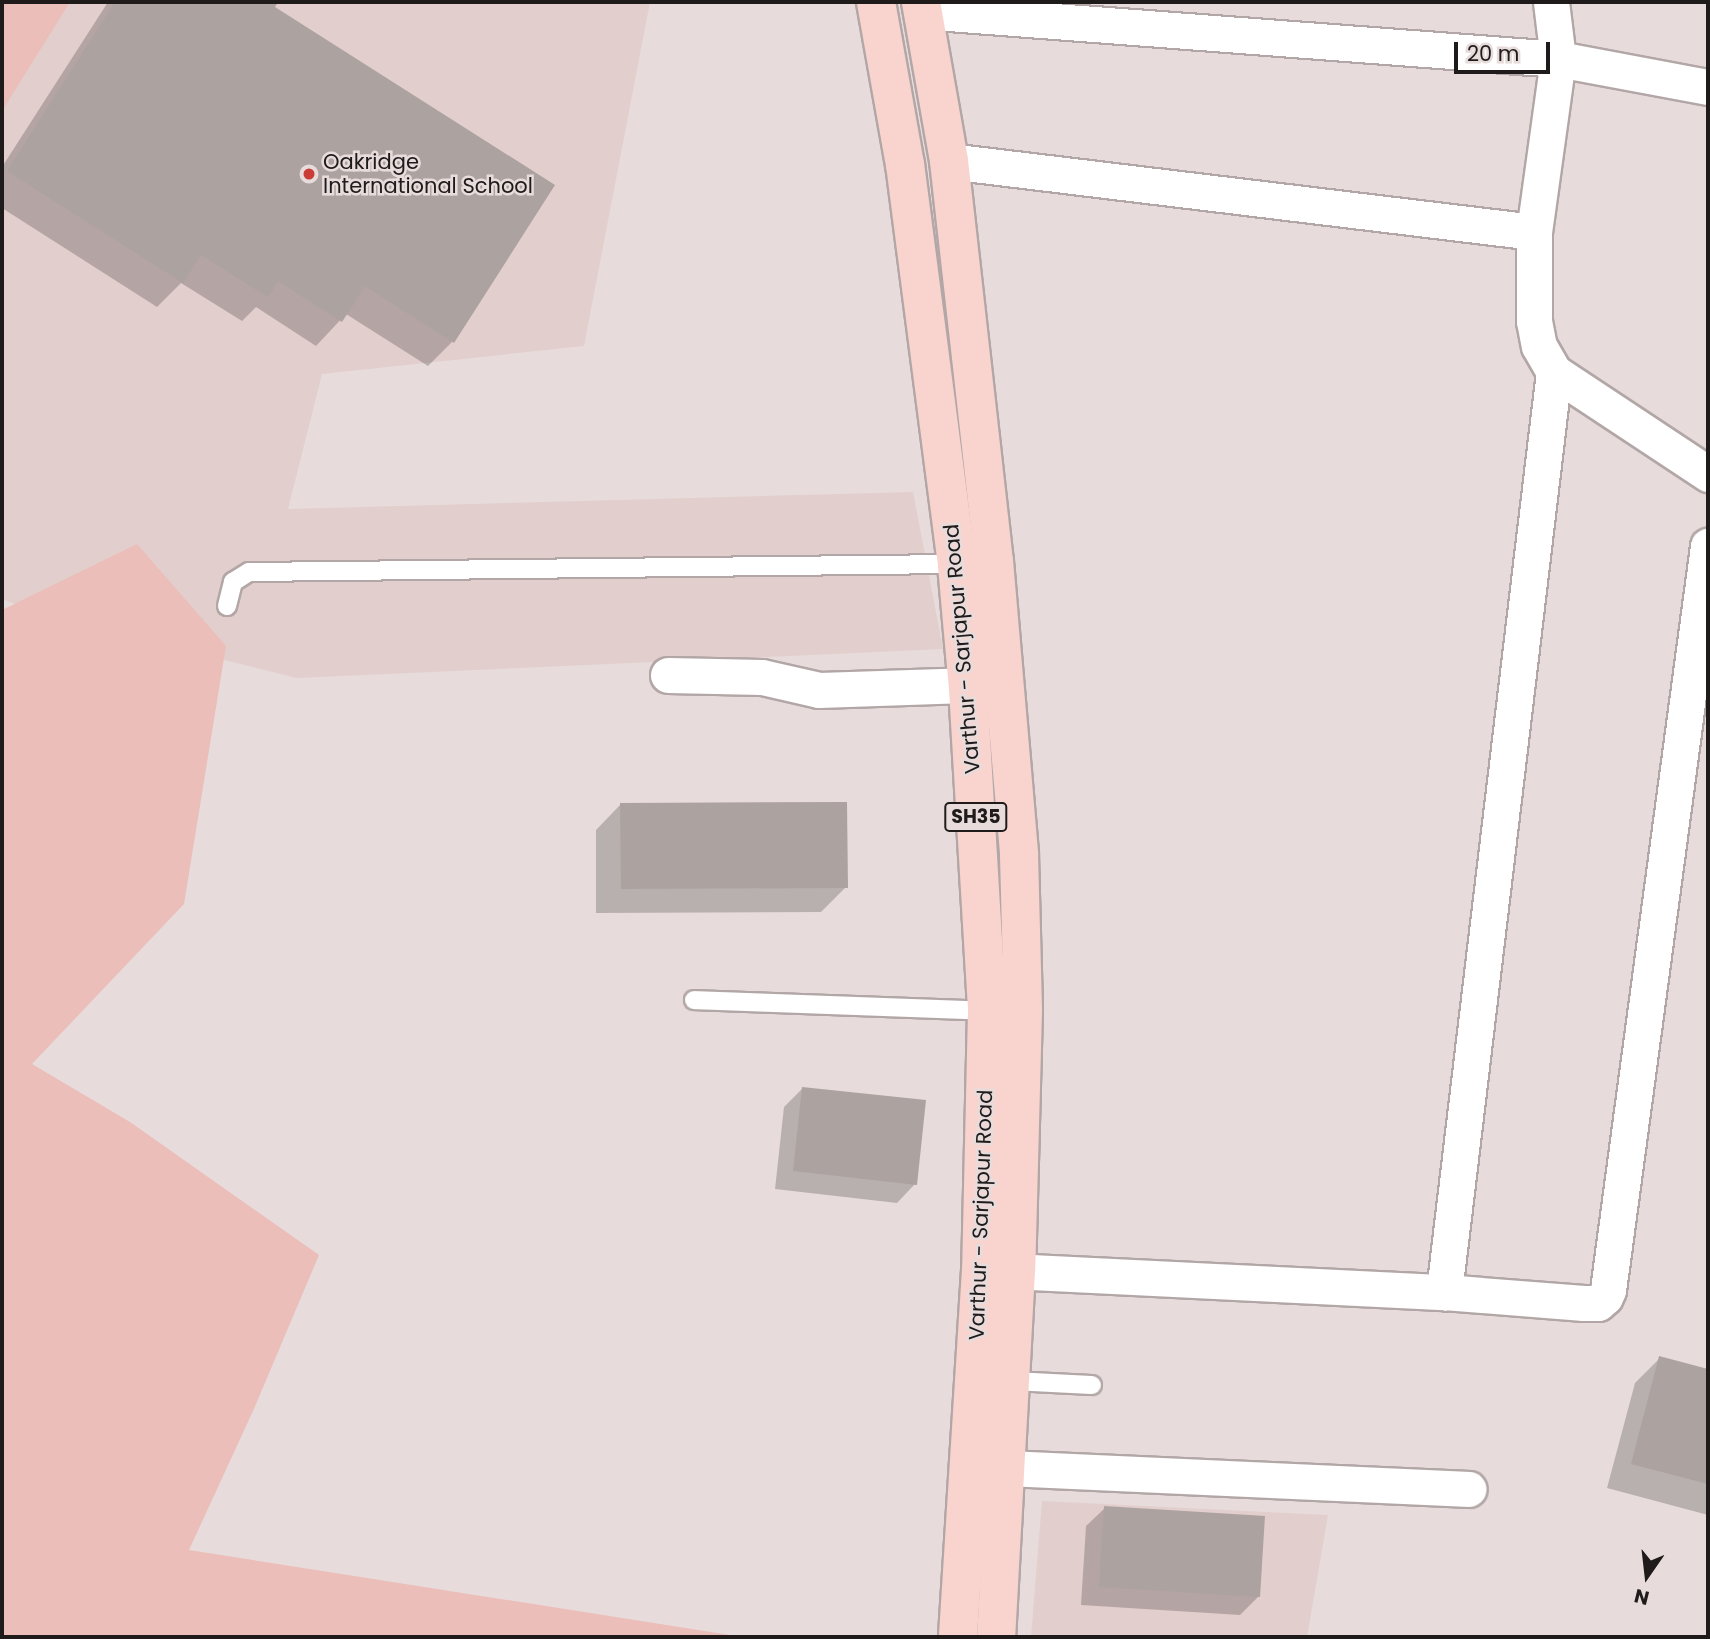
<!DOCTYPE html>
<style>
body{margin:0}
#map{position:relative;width:1710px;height:1639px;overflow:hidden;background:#e7dcdb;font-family:Poppins,sans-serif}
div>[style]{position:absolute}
.built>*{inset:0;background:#e2cecc}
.green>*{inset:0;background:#ebbeb9}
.shadow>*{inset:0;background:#0003}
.building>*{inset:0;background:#aca2a0}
.roads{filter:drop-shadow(2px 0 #b2a7a6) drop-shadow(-2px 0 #b2a7a6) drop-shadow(0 2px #b2a7a6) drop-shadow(0 -2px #b2a7a6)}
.lane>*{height:18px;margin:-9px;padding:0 9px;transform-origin:9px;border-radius:9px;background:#fff}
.street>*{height:35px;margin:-17.5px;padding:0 17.5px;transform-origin:17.5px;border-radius:17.5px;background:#fff}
.primary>*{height:38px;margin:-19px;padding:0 19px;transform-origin:19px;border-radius:19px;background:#f9d4cf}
.dots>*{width:19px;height:19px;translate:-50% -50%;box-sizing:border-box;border:4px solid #e7dcdb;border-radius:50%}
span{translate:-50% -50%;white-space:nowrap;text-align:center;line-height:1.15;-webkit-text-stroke:5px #e7dcdb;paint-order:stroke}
.shield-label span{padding:2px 5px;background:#e7dcdb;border:2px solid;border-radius:5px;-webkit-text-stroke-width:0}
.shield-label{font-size:19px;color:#1f1b1b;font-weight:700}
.poi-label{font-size:21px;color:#1f1b1b}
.left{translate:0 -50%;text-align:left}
.street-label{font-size:21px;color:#1f1b1b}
.frame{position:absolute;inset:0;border:4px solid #1f1b1b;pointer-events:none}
.north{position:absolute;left:1612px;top:1541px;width:70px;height:70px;-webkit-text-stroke:5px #e7dcdb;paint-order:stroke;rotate:194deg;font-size:19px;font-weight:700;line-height:28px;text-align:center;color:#1f1b1b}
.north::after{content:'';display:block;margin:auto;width:24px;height:32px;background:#1f1b1b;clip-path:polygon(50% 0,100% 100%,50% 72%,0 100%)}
.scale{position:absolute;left:1454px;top:42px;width:96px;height:32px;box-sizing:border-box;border:4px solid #1f1b1b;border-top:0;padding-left:9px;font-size:21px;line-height:24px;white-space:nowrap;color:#1f1b1b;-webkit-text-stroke:5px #e7dcdb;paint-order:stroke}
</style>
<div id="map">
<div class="built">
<div style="clip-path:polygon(2px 2px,650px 2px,584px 346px,322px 374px,288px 509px,913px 492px,943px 649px,297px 678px,46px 616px,2px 599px)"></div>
<div style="clip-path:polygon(1042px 1501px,1328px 1515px,1307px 1637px,1031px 1637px)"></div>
</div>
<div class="green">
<div style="clip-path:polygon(2px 2px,70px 2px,2px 111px)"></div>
<div style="clip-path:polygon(137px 544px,226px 646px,184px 904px,32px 1064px,130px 1122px,319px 1255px,253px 1411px,189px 1550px,743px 1637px,2px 1637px,2px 610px)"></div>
</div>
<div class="shadow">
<div style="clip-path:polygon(108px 2px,276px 2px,272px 7px,452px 342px,428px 366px,346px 314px,316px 346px,256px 307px,242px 321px,181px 283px,157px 307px,2px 208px,2px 167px)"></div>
<div style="clip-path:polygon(620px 805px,846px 887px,821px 912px,596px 913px,596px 830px)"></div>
<div style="clip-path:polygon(803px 1088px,915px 1184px,897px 1203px,775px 1189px,784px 1107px)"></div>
<div style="clip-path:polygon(1660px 1358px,1708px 1371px,1708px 1515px,1607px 1488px,1635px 1383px)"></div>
<div style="clip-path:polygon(1105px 1508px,1259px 1596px,1240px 1615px,1081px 1605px,1086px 1526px)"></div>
</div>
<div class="building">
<div style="clip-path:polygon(115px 2px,278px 2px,275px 7px,555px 185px,454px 343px,365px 286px,342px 322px,278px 281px,268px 297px,201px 255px,183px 283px,7px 171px)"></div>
<div style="clip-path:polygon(847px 802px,848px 888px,621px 889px,620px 803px)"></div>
<div style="clip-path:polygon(802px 1087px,926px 1100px,917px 1185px,793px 1171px)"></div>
<div style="clip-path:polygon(1659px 1356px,1708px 1369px,1708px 1484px,1631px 1464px)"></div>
<div style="clip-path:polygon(1104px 1506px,1265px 1516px,1260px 1597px,1099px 1587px)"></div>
</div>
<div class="roads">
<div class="lane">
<div style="left:227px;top:606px;width:25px;rotate:-76deg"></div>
<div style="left:233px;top:582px;width:19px;rotate:-32deg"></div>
<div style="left:249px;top:572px;width:710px;rotate:-0.65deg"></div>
<div style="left:694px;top:1000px;width:297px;rotate:2.1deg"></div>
<div style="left:1012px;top:1381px;width:80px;rotate:2.9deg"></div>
</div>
<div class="street">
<div style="left:922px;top:11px;width:638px;rotate:4.32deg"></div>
<div style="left:1558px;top:59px;width:153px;rotate:10.6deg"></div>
<div style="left:949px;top:161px;width:589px;rotate:6.92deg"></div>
<div style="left:1534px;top:232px;width:175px;rotate:-82.1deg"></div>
<div style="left:1558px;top:59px;width:57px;rotate:-97deg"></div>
<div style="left:1534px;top:232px;width:89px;rotate:90deg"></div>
<div style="left:1534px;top:321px;width:25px;rotate:79deg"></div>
<div style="left:1539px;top:346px;width:30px;rotate:60deg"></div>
<div style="left:1554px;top:372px;width:185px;rotate:33.5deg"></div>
<div style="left:1554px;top:372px;width:927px;rotate:96.82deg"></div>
<div style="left:1444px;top:1292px;width:140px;rotate:4.5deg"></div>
<div style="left:1584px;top:1303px;width:14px"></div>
<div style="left:1598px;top:1303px;width:9px;rotate:-41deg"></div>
<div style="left:1605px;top:1297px;width:8px;rotate:-67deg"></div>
<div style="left:1608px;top:1290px;width:751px;rotate:-82.34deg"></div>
<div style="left:668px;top:675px;width:94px;rotate:1.2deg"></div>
<div style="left:762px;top:677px;width:58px;rotate:12.8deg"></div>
<div style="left:819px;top:690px;width:177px;rotate:-1.9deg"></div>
<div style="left:990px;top:1270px;width:455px;rotate:2.8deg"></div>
<div style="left:1007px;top:1468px;width:462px;rotate:2.6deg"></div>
</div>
<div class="primary">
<div style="left:876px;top:2px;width:165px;rotate:79.9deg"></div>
<div style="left:905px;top:164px;width:404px;rotate:82.6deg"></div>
<div style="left:957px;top:565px;width:123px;rotate:84.9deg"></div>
<div style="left:968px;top:688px;width:324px;rotate:86.6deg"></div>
<div style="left:987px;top:1011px;width:259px;rotate:91.3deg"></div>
<div style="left:981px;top:1270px;width:368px;rotate:93.6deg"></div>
<div style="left:921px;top:2px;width:161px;rotate:80deg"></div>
<div style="left:949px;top:161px;width:403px;rotate:83.6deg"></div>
<div style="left:994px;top:561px;width:295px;rotate:85.1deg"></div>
<div style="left:1019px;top:855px;width:155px;rotate:88.5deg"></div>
<div style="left:1023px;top:1010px;width:260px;rotate:91.5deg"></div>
<div style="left:1016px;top:1270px;width:368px;rotate:93.1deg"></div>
</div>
</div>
<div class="dots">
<div style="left:309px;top:174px;background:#ca3c36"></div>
</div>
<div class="shield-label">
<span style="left:976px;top:817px">SH35</span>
</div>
<div class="poi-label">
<span class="left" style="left:323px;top:174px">Oakridge<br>International School</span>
</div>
<div class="street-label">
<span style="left:962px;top:649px;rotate:-95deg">Varthur - Sarjapur Road</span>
<span style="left:981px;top:1215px;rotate:-88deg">Varthur - Sarjapur Road</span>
</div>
<div class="frame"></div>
<div class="north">N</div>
<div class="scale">20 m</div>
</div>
